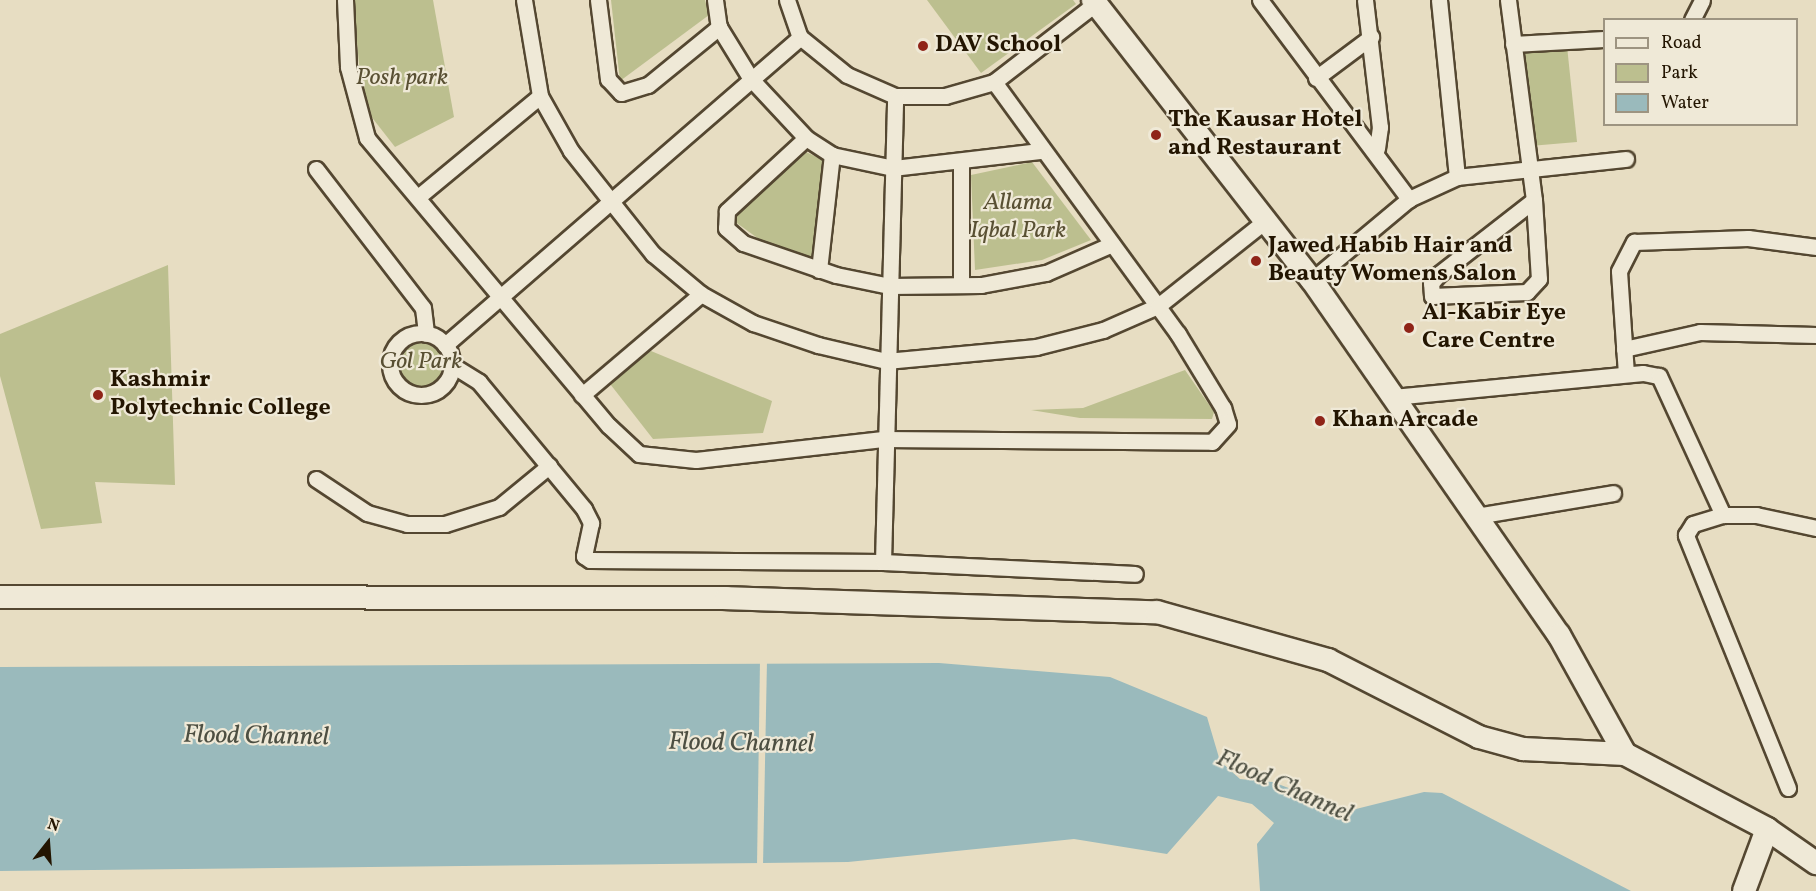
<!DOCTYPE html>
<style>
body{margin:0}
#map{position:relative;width:1816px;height:891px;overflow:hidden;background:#e7ddc2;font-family:Vollkorn,serif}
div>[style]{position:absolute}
.green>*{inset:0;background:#bcbf8f}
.round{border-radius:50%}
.water>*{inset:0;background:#9ababc}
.pier>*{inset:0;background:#e7ddc2}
.roads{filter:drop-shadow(2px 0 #544731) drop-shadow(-2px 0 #544731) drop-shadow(0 2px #544731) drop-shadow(0 -2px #544731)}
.minor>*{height:15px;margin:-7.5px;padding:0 7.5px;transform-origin:7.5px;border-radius:7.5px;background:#efe9d7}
.minor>.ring{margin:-7.5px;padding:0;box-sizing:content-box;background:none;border:15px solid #efe9d7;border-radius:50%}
.secondary>*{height:22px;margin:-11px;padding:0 11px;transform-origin:11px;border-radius:11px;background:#efe9d7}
.dots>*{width:16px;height:16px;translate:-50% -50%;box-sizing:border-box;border:3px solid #efe9d7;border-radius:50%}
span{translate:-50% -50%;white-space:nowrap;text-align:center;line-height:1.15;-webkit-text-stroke:4.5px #efe9d7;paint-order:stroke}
.poi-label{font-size:24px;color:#231501;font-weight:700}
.left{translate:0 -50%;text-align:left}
.park-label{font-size:24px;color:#595033;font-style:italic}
.water-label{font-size:26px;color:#4d4f42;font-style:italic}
.legend{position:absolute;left:1603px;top:18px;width:195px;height:108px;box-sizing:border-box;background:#efe9d7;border:2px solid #9d9481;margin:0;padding:8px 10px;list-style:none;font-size:18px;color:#231501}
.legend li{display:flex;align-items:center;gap:12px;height:30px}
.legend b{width:30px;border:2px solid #9d9481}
.north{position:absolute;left:18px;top:813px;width:60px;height:60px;-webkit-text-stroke:4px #efe9d7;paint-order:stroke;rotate:17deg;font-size:16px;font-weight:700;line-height:24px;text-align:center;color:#231501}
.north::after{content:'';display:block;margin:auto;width:21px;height:27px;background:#231501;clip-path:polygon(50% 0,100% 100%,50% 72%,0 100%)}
</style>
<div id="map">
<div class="green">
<div style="clip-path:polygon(353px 0,433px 0,454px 117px,395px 147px,363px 106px)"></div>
<div style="clip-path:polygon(611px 0,705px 0,709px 15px,620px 81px)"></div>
<div style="clip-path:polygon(927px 0,1073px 0,1076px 4px,981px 73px)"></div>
<div style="clip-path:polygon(1567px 46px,1577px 142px,1530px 146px,1518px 47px)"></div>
<div style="clip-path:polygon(806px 152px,823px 160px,812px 259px,763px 242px,727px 216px)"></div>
<div style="clip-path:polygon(1032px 162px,1091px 240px,1042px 260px,975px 270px,971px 175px)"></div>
<div style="clip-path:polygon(168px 265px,175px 485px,95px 482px,102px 523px,41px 529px,0 376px,0 334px)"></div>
<div class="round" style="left:395px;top:337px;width:52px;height:52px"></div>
<div style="clip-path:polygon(651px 351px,772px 401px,763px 433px,653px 439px,607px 380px)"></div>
<div style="clip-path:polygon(1185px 370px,1214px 412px,1212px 419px,1080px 418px,1031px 410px,1083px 408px)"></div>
</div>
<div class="water">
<div style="clip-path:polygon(939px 663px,1110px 677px,1207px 717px,1220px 761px,1240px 779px,1273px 782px,1348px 811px,1424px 792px,1442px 793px,1631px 891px,1260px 891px,1257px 844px,1274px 823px,1252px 804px,1218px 796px,1167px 854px,1074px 839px,848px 862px,0 871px,0 667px)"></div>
</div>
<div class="pier">
<div style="clip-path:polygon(760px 660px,767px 660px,763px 866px,757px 866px)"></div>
</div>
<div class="roads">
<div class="minor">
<div style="left:345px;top:0;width:67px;rotate:87.4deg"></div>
<div style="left:348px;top:67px;width:73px;rotate:75deg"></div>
<div style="left:367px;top:138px;width:376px;rotate:50deg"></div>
<div style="left:609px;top:426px;width:41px;rotate:43deg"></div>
<div style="left:639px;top:454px;width:57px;rotate:6deg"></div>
<div style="left:696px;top:460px;width:188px;rotate:-6.4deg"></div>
<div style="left:883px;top:439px;width:329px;rotate:0.5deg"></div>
<div style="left:1212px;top:442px;width:24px;rotate:-48deg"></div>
<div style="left:1228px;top:424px;width:17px;rotate:-107deg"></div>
<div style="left:1223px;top:408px;width:87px;rotate:-121.3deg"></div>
<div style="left:1178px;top:334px;width:312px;rotate:-126.1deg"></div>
<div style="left:524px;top:0;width:97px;rotate:80.5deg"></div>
<div style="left:540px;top:96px;width:63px;rotate:60.6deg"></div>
<div style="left:571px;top:151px;width:132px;rotate:51.5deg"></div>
<div style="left:653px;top:254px;width:62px;rotate:39.8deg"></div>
<div style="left:701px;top:294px;width:60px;rotate:29.1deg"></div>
<div style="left:753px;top:323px;width:69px;rotate:18.7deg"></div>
<div style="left:818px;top:345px;width:70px;rotate:13.2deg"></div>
<div style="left:886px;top:361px;width:151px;rotate:-5.3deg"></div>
<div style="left:1036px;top:347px;width:69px;rotate:-14.2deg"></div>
<div style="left:1103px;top:330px;width:60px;rotate:-23.6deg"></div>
<div style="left:1158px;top:306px;width:135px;rotate:-38.4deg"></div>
<div style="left:598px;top:0;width:80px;rotate:82.8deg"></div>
<div style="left:608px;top:79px;width:19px;rotate:47deg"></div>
<div style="left:621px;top:93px;width:28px;rotate:-17deg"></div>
<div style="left:648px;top:85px;width:92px;rotate:-39.2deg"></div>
<div style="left:715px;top:0;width:27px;rotate:82deg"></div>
<div style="left:719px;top:27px;width:61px;rotate:58.4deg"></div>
<div style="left:751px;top:79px;width:81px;rotate:47deg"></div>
<div style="left:806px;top:138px;width:31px;rotate:33deg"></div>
<div style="left:832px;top:155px;width:62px;rotate:12deg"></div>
<div style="left:893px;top:168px;width:149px;rotate:-6.6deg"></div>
<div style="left:787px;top:0;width:39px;rotate:71deg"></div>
<div style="left:800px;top:37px;width:60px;rotate:39deg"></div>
<div style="left:847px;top:75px;width:52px;rotate:23.6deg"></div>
<div style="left:895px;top:96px;width:50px"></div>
<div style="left:945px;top:96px;width:51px;rotate:-15.9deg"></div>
<div style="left:994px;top:82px;width:128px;rotate:-37.7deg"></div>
<div style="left:1260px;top:0;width:249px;rotate:53.2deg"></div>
<div style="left:1365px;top:0;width:128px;rotate:83.3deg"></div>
<div style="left:1380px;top:127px;width:22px;rotate:98deg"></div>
<div style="left:1439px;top:0;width:178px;rotate:84.2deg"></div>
<div style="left:1508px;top:0;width:202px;rotate:82.6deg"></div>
<div style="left:1534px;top:200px;width:79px;rotate:86.4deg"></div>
<div style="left:1539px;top:279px;width:18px;rotate:133deg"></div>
<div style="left:1527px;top:292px;width:95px;rotate:177.6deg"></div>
<div style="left:1432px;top:296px;width:13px;rotate:-94deg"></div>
<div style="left:1431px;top:283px;width:12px;rotate:-48deg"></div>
<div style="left:1439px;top:274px;width:120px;rotate:-37.9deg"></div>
<div style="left:1692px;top:20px;width:22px;rotate:-63deg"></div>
<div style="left:1513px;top:44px;width:91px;rotate:-3.1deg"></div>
<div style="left:1316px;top:78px;width:69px;rotate:-36.7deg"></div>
<div style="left:806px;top:138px;width:108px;rotate:137.3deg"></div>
<div style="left:727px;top:211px;width:17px;rotate:93deg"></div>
<div style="left:726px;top:228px;width:23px;rotate:41deg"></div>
<div style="left:743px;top:243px;width:98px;rotate:19deg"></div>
<div style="left:836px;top:275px;width:54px;rotate:11.7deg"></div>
<div style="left:889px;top:286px;width:92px;rotate:-0.6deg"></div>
<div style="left:981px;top:285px;width:66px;rotate:-10.5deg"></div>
<div style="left:1046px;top:273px;width:72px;rotate:-23.7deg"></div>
<div style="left:316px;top:169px;width:175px;rotate:52.4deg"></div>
<div style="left:423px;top:308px;width:26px;rotate:83deg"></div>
<div style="left:418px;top:197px;width:158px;rotate:-39.6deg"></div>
<div style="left:819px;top:270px;width:116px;rotate:-83.6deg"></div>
<div style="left:1312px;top:280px;width:126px;rotate:-39.9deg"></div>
<div style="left:1409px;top:199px;width:53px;rotate:-24.6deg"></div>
<div style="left:1457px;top:177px;width:170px;rotate:-6.1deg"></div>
<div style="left:961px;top:285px;width:121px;rotate:-90deg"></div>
<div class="ring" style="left:390px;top:333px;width:47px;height:47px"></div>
<div style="left:445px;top:345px;width:470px;rotate:-40.9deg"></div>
<div style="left:1624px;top:349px;width:78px;rotate:-12.6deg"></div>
<div style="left:1700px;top:332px;width:116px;rotate:1.5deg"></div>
<div style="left:452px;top:365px;width:32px;rotate:32deg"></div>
<div style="left:479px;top:382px;width:165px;rotate:50.4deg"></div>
<div style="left:584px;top:509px;width:16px;rotate:63deg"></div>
<div style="left:591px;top:523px;width:34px;rotate:102deg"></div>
<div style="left:584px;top:556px;width:7px;rotate:34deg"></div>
<div style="left:590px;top:560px;width:293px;rotate:0.4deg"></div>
<div style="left:883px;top:562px;width:252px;rotate:2.7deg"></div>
<div style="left:1626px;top:374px;width:103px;rotate:-93.9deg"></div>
<div style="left:1619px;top:271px;width:33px;rotate:-63deg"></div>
<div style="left:1634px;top:242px;width:114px;rotate:-2deg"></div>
<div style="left:1748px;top:238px;width:69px;rotate:7.5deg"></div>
<div style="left:582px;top:395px;width:156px;rotate:-40.3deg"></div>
<div style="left:1393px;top:397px;width:251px;rotate:-5.5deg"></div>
<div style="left:1643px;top:373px;width:16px;rotate:11deg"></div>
<div style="left:1659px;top:376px;width:153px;rotate:65.3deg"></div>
<div style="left:316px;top:479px;width:61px;rotate:33.7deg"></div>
<div style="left:367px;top:513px;width:41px;rotate:15.4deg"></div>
<div style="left:407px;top:524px;width:38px"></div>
<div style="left:445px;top:524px;width:57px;rotate:-17.5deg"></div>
<div style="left:499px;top:507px;width:65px;rotate:-39.4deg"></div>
<div style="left:1476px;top:516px;width:139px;rotate:-9.5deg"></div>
<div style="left:883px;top:562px;width:466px;rotate:-88.5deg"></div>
<div style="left:1788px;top:788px;width:273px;rotate:-112deg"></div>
<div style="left:1686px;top:535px;width:13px;rotate:-58deg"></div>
<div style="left:1693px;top:524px;width:31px;rotate:-17deg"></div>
<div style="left:1723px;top:515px;width:33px"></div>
<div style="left:1756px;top:515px;width:61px;rotate:12.2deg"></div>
</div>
<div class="secondary">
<div style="left:1093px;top:0;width:355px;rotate:52deg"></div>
<div style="left:1312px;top:280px;width:432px;rotate:55.2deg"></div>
<div style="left:1559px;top:635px;width:136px;rotate:61deg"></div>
<div style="left:1625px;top:754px;width:161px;rotate:27.8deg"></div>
<div style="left:1767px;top:829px;width:60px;rotate:34.8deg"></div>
<div style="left:0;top:597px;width:726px;rotate:0.08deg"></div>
<div style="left:726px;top:598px;width:431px;rotate:1.9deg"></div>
<div style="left:1157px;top:612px;width:178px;rotate:15.7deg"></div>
<div style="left:1328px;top:660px;width:169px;rotate:27deg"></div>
<div style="left:1479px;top:737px;width:46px;rotate:15.3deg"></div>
<div style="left:1523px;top:749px;width:102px;rotate:2.8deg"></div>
<div style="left:1744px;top:891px;width:66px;rotate:-69.6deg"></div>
</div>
</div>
<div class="dots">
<div style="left:923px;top:46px;background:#8f2418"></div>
<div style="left:1156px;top:135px;background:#8f2418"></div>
<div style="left:1256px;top:261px;background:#8f2418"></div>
<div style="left:1409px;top:328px;background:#8f2418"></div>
<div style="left:98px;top:395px;background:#8f2418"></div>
<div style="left:1320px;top:421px;background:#8f2418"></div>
</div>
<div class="poi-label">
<span class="left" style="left:935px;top:46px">DAV School</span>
<span class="left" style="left:1168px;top:135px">The Kausar Hotel<br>and Restaurant</span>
<span class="left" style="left:1268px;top:261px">Jawed Habib Hair and<br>Beauty Womens Salon</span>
<span class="left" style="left:1422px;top:328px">Al-Kabir Eye<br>Care Centre</span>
<span class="left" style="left:110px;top:395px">Kashmir<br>Polytechnic College</span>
<span class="left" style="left:1332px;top:421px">Khan Arcade</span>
</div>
<div class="park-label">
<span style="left:402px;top:79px">Posh park</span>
<span style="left:1018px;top:218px">Allama<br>Iqbal Park</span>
<span style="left:421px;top:363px">Gol Park</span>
</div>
<div class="water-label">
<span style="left:256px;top:737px;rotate:1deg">Flood Channel</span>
<span style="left:741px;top:744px;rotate:1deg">Flood Channel</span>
<span style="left:1284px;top:787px;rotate:24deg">Flood Channel</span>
</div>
<ul class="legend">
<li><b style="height:8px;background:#efe9d7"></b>Road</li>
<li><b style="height:16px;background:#bcbf8f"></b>Park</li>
<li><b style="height:16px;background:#9ababc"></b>Water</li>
</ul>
<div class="north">N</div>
</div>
